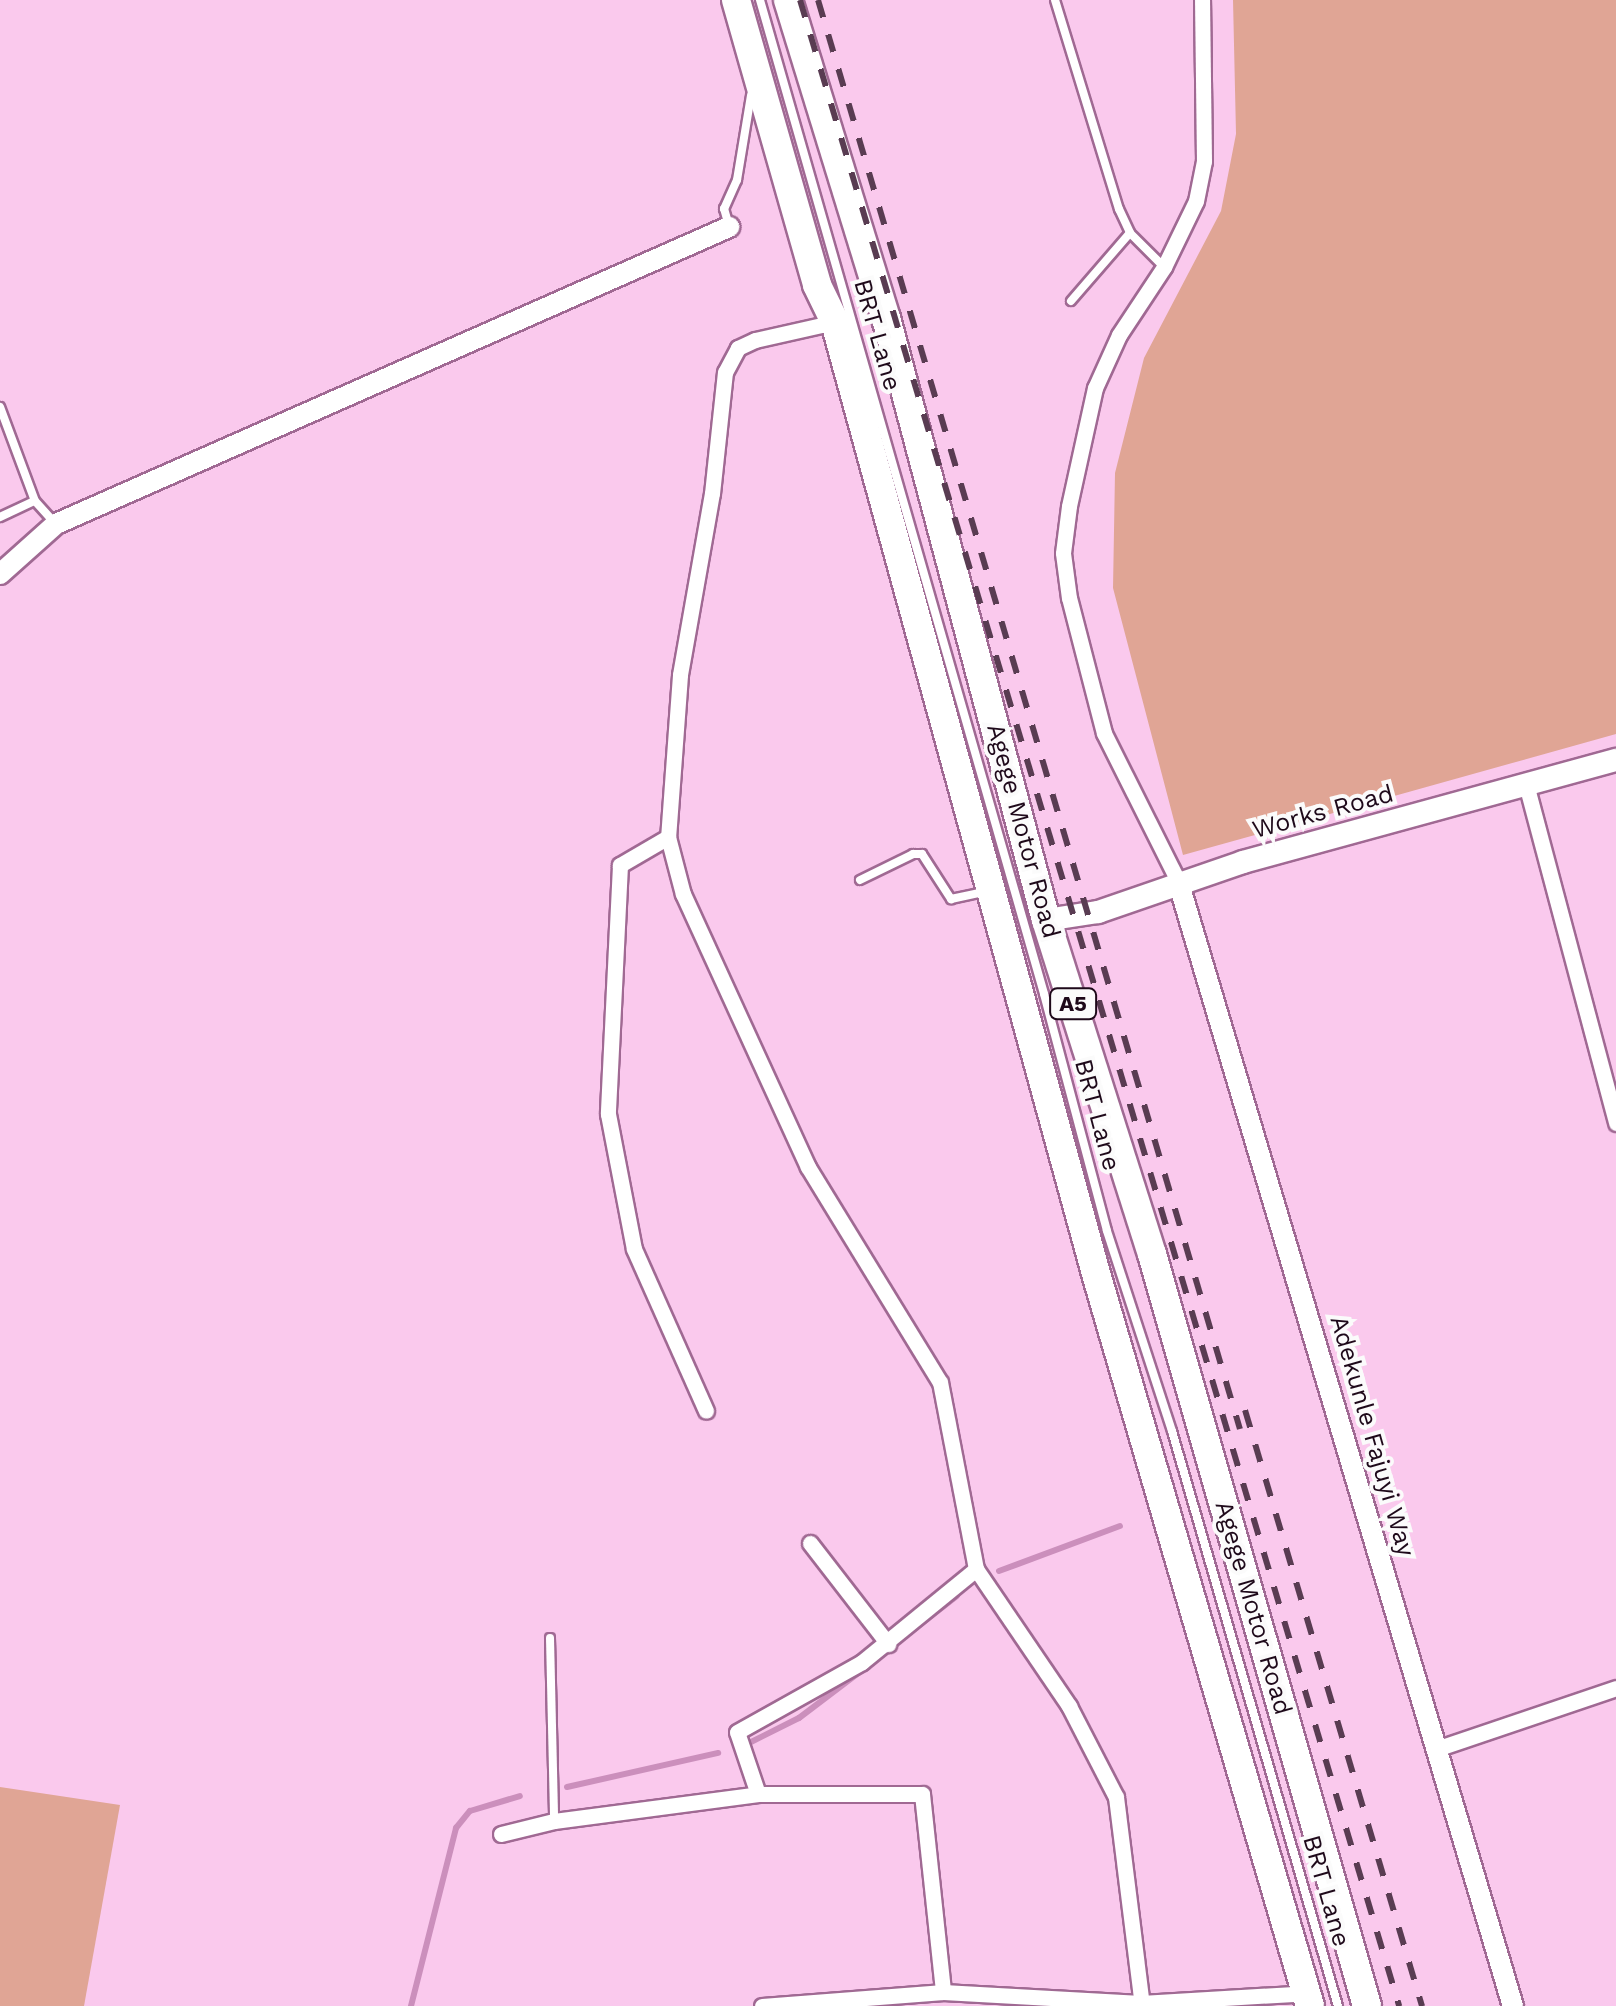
<!DOCTYPE html>
<style>
body{margin:0}
#map{position:relative;width:1616px;height:2006px;overflow:hidden;background:#fac9ed;font-family:"Work Sans",sans-serif}
div>[style]{position:absolute}
.green>*{inset:0;background:#e0a595}
.stream>*{height:6px;margin:-3px;padding:0 3px;transform-origin:3px;border-radius:3px;background:#cb8fbc}
.roads{filter:drop-shadow(2px 0 #a06993) drop-shadow(-2px 0 #a06993) drop-shadow(0 2px #a06993) drop-shadow(0 -2px #a06993)}
.service>*{height:8px;margin:-4px;padding:0 4px;transform-origin:4px;border-radius:4px;background:#fff}
.minor>*{height:15px;margin:-7.5px;padding:0 7.5px;transform-origin:7.5px;border-radius:7.5px;background:#fff}
.tertiary>*{height:20px;margin:-10px;padding:0 10px;transform-origin:10px;border-radius:10px;background:#fff}
.secondary>*{height:22px;margin:-11px;padding:0 11px;transform-origin:11px;border-radius:11px;background:#fff}
.trunk>*{height:28px;margin:-14px;padding:0 14px;transform-origin:14px;border-radius:14px;background:#fff}
.rail>*{height:6px;margin-top:-3px;transform-origin:0;background:repeating-linear-gradient(90deg,#593c52 0 18px,transparent 0 36px)}
span{translate:-50% -50%;white-space:nowrap;text-align:center;line-height:1.15;-webkit-text-stroke:8px #fbfbfb;paint-order:stroke}
.shield-label span{padding:2px 8px;background:#fbfbfb;border:2px solid;border-radius:8px;-webkit-text-stroke-width:0}
.shield-label{font-size:22px;color:#1e091a;font-weight:700}
.street-label{font-size:25px;color:#1e091a}
</style>
<div id="map">
<div class="green">
<div style="clip-path:polygon(1233px 0,1616px 0,1616px 734px,1183px 855px,1113px 588px,1115px 473px,1144px 358px,1221px 211px,1236px 134px)"></div>
<div style="clip-path:polygon(0 1787px,120px 1805px,84px 2006px,0 2006px)"></div>
</div>
<div class="stream">
<div style="left:999px;top:1571px;width:129px;rotate:-20.4deg"></div>
<div style="left:907px;top:1635px;width:63px;rotate:-38deg"></div>
<div style="left:743px;top:1746px;width:63px;rotate:-26.6deg"></div>
<div style="left:799px;top:1718px;width:83px;rotate:-37.1deg"></div>
<div style="left:567px;top:1787px;width:155px;rotate:-12.7deg"></div>
<div style="left:411px;top:2006px;width:184px;rotate:-75.8deg"></div>
<div style="left:456px;top:1828px;width:22px;rotate:-51deg"></div>
<div style="left:470px;top:1811px;width:52px;rotate:-16.7deg"></div>
</div>
<div class="roads">
<div class="service">
<div style="left:760px;top:0;width:1034px;rotate:74.05deg"></div>
<div style="left:1044px;top:994px;width:245px;rotate:75.1deg"></div>
<div style="left:1107px;top:1231px;width:210px;rotate:72deg"></div>
<div style="left:1172px;top:1431px;width:598px;rotate:73.9deg"></div>
<div style="left:1055px;top:0;width:219px;rotate:73deg"></div>
<div style="left:1119px;top:209px;width:26px;rotate:65deg"></div>
<div style="left:1130px;top:233px;width:48px;rotate:45deg"></div>
<div style="left:729px;top:226px;width:18px;rotate:-106deg"></div>
<div style="left:724px;top:209px;width:32px;rotate:-66deg"></div>
<div style="left:737px;top:180px;width:86px;rotate:-80.6deg"></div>
<div style="left:1071px;top:301px;width:90px;rotate:-49.1deg"></div>
<div style="left:0;top:407px;width:100px;rotate:69.6deg"></div>
<div style="left:35px;top:501px;width:30px;rotate:48deg"></div>
<div style="left:0;top:517px;width:38px;rotate:-25deg"></div>
<div style="left:860px;top:880px;width:59px;rotate:-26.1deg"></div>
<div style="left:913px;top:854px;width:9px"></div>
<div style="left:922px;top:854px;width:54px;rotate:57.2deg"></div>
<div style="left:951px;top:899px;width:34px;rotate:-12deg"></div>
<div style="left:550px;top:1638px;width:183px;rotate:88.7deg"></div>
</div>
<div class="minor">
<div style="left:835px;top:322px;width:82px;rotate:167.3deg"></div>
<div style="left:755px;top:340px;width:19px;rotate:155deg"></div>
<div style="left:738px;top:348px;width:27px;rotate:118deg"></div>
<div style="left:725px;top:372px;width:122px;rotate:96.1deg"></div>
<div style="left:712px;top:493px;width:185px;rotate:100deg"></div>
<div style="left:680px;top:675px;width:162px;rotate:94.2deg"></div>
<div style="left:668px;top:837px;width:59px;rotate:75.3deg"></div>
<div style="left:683px;top:894px;width:300px;rotate:65.4deg"></div>
<div style="left:808px;top:1167px;width:252px;rotate:58.5deg"></div>
<div style="left:940px;top:1382px;width:190px;rotate:79.1deg"></div>
<div style="left:976px;top:1569px;width:166px;rotate:55.8deg"></div>
<div style="left:1069px;top:1706px;width:102px;rotate:62.7deg"></div>
<div style="left:1116px;top:1797px;width:211px;rotate:82.9deg"></div>
<div style="left:1526px;top:784px;width:351px;rotate:75.1deg"></div>
<div style="left:668px;top:837px;width:56px;rotate:149.7deg"></div>
<div style="left:620px;top:865px;width:249px;rotate:92.8deg"></div>
<div style="left:608px;top:1114px;width:137px;rotate:79.1deg"></div>
<div style="left:634px;top:1249px;width:177px;rotate:66deg"></div>
<div style="left:1178px;top:881px;width:165px;rotate:-116.6deg"></div>
<div style="left:1104px;top:733px;width:139px;rotate:-104.5deg"></div>
<div style="left:1069px;top:598px;width:45px;rotate:-97.6deg"></div>
<div style="left:1063px;top:553px;width:47px;rotate:-82.7deg"></div>
<div style="left:1069px;top:506px;width:121px;rotate:-77.6deg"></div>
<div style="left:1095px;top:388px;width:58px;rotate:-65.6deg"></div>
<div style="left:1119px;top:335px;width:82px;rotate:-56.5deg"></div>
<div style="left:1164px;top:267px;width:73px;rotate:-64.1deg"></div>
<div style="left:1196px;top:201px;width:41px;rotate:-78.7deg"></div>
<div style="left:1204px;top:161px;width:161px;rotate:-90.7deg"></div>
<div style="left:810px;top:1543px;width:128px;rotate:52.3deg"></div>
<div style="left:1439px;top:1748px;width:187px;rotate:-18.7deg"></div>
<div style="left:758px;top:1794px;width:65px;rotate:-108.7deg"></div>
<div style="left:737px;top:1732px;width:143px;rotate:-29.2deg"></div>
<div style="left:862px;top:1662px;width:147px;rotate:-39.2deg"></div>
<div style="left:501px;top:1834px;width:55px;rotate:-13.8deg"></div>
<div style="left:554px;top:1821px;width:206px;rotate:-7.5deg"></div>
<div style="left:758px;top:1794px;width:164px"></div>
<div style="left:922px;top:1794px;width:199px;rotate:83.9deg"></div>
<div style="left:762px;top:2006px;width:182px;rotate:-4.4deg"></div>
<div style="left:943px;top:1992px;width:198px;rotate:3.2deg"></div>
<div style="left:1141px;top:2003px;width:166px;rotate:-3.4deg"></div>
</div>
<div class="tertiary">
<div style="left:0;top:574px;width:75px;rotate:-41.8deg"></div>
<div style="left:56px;top:524px;width:736px;rotate:-23.81deg"></div>
<div style="left:1178px;top:881px;width:1174px;rotate:73.42deg"></div>
</div>
<div class="secondary">
<div style="left:1046px;top:920px;width:53px;rotate:-8.7deg"></div>
<div style="left:1098px;top:912px;width:153px;rotate:-19deg"></div>
<div style="left:1243px;top:862px;width:387px;rotate:-15.3deg"></div>
</div>
<div class="trunk">
<div style="left:736px;top:0;width:296px;rotate:74.1deg"></div>
<div style="left:817px;top:285px;width:41px;rotate:64.1deg"></div>
<div style="left:835px;top:322px;width:990px;rotate:74.66deg"></div>
<div style="left:1097px;top:1277px;width:759px;rotate:73.71deg"></div>
<div style="left:788px;top:0;width:333px;rotate:72.9deg"></div>
<div style="left:886px;top:318px;width:623px;rotate:75.12deg"></div>
<div style="left:1046px;top:920px;width:350px;rotate:72.4deg"></div>
<div style="left:1152px;top:1254px;width:782px;rotate:74.04deg"></div>
</div>
</div>
<div class="rail">
<div style="left:800px;top:0;width:2094px;rotate:73.37deg"></div>
<div style="left:818px;top:0;width:1490px;rotate:73.55deg"></div>
<div style="left:1245px;top:1410px;width:622px;rotate:73.46deg"></div>
</div>
<div class="shield-label">
<span style="left:1073px;top:1004px">A5</span>
</div>
<div class="street-label">
<span style="left:877px;top:335px;rotate:74deg">BRT Lane</span>
<span style="left:1323px;top:812px;rotate:-15deg">Works Road</span>
<span style="left:1023px;top:831px;rotate:75deg">Agege Motor Road</span>
<span style="left:1097px;top:1115px;rotate:75deg">BRT Lane</span>
<span style="left:1372px;top:1436px;rotate:74deg">Adekunle Fajuyi Way</span>
<span style="left:1253px;top:1608px;rotate:74deg">Agege Motor Road</span>
<span style="left:1326px;top:1891px;rotate:74deg">BRT Lane</span>
</div>
</div>
